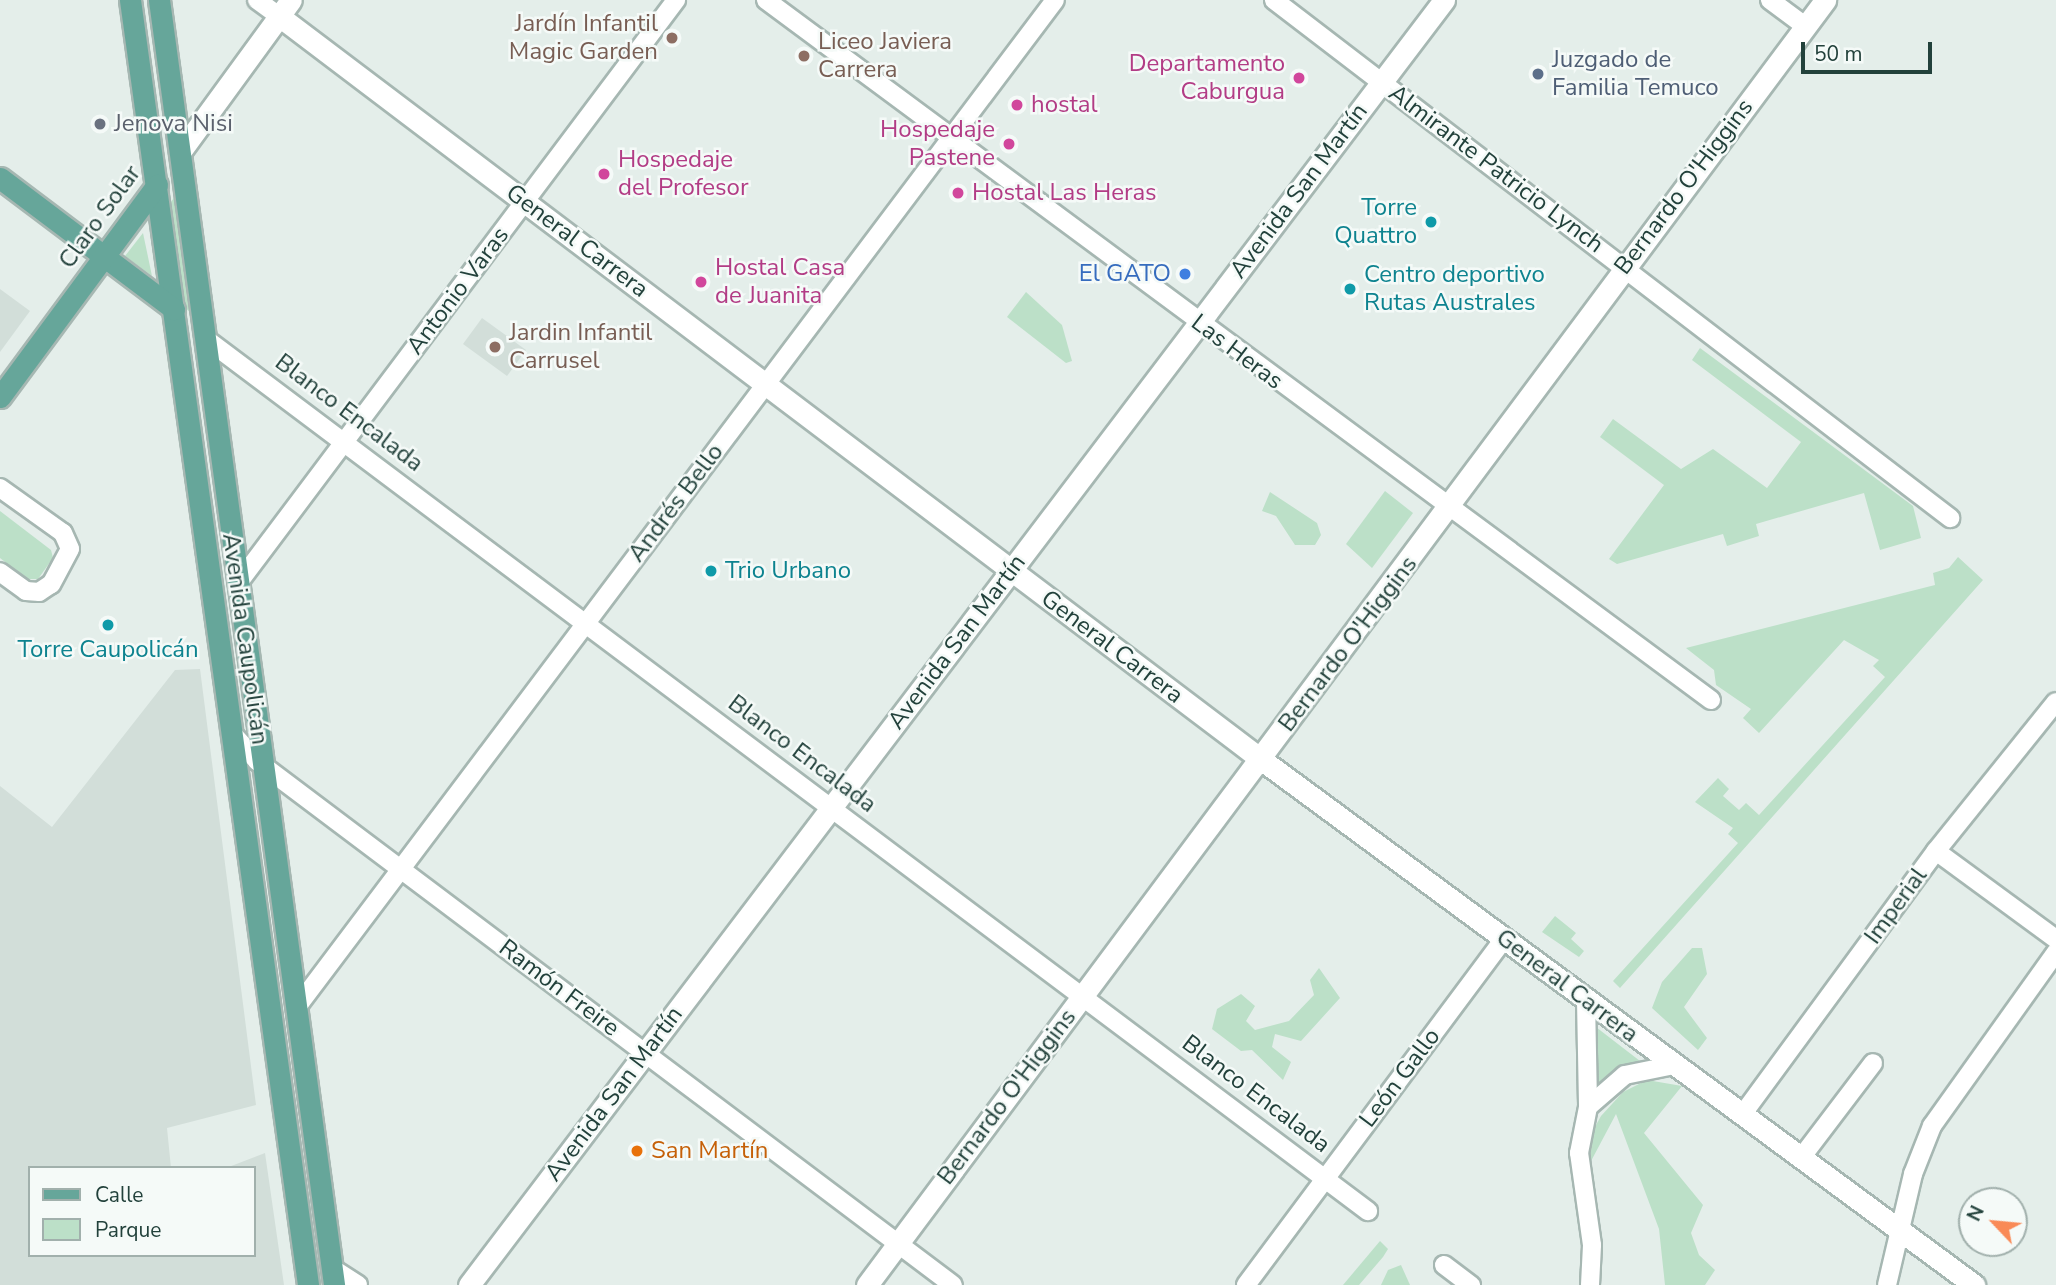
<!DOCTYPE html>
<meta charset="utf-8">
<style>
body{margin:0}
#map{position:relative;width:2056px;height:1285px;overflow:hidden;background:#e4eeea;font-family:"Nunito Sans",sans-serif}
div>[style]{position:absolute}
.built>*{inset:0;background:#d2ded9}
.green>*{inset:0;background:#bce0c8}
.roads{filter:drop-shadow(2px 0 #a6b7b2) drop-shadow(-2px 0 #a6b7b2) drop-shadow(0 2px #a6b7b2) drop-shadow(0 -2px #a6b7b2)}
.minor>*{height:18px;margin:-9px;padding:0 9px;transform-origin:9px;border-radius:9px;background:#fff}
.tertiary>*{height:21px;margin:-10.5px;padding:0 10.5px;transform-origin:10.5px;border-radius:10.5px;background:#fff}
.secondary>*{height:21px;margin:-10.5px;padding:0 10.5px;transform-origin:10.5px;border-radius:10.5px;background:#fff}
.primary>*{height:21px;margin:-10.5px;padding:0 10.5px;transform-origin:10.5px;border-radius:10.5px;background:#66a69a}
.dots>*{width:19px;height:19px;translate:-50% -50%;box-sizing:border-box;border:4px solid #f5faf8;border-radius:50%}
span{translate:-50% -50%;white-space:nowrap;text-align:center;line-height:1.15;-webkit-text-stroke:5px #f5faf8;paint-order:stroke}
.education-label{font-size:24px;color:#785e54}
.right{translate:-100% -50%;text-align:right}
.left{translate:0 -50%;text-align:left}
.service-label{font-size:24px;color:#4e5e75}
.hotel-label{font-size:24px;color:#b23c85}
.worship-label{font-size:24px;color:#5b616d}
.street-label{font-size:24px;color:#22413b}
.culture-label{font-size:24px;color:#0d838f}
.shop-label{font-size:24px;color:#366cbe}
.food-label{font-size:24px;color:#c56008}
.legend{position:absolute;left:28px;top:1166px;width:228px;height:91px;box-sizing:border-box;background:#f5faf8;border:2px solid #a1b0ac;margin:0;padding:9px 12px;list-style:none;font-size:21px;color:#22413b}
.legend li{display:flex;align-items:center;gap:14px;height:35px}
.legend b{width:35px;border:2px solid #a1b0ac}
.north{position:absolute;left:1958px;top:1187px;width:70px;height:70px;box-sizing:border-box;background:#f5faf8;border:2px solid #a1b0ac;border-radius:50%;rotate:296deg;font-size:19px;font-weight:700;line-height:28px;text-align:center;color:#22413b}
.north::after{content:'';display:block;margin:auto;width:24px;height:32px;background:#f98a57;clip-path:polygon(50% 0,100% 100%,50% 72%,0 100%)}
.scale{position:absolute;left:1801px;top:42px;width:131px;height:32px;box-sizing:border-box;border:4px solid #22413b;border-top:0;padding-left:9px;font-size:21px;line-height:24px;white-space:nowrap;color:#22413b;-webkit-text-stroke:5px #f5faf8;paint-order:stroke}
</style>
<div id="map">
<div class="built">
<div style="clip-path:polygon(0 289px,30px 311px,0 352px)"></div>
<div style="clip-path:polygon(482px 318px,526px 350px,507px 376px,463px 344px)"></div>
<div style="clip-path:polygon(200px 669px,256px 1105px,167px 1128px,171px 1168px,30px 1168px,30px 1255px,254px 1255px,254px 1168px,226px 1168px,265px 1153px,284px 1285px,0 1285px,0 786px,52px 827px,175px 670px)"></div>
</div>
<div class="green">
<div style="clip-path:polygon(176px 195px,194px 317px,184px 306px,168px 206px)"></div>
<div style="clip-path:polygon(143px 233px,152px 276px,125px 256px)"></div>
<div style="clip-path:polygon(1026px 292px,1062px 325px,1072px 361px,1066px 363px,1007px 317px)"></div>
<div style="clip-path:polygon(1700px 348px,1913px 506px,1921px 538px,1880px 550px,1864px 493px,1756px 524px,1759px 536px,1727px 546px,1723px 534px,1617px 564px,1609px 559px,1664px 485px,1600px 437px,1613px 419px,1681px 469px,1713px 449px,1767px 488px,1801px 442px,1692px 360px)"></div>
<div style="clip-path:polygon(1385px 491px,1413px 513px,1372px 568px,1346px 544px)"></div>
<div style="clip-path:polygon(1270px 492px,1317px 523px,1321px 535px,1315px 545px,1295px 545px,1276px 516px,1262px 511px)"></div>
<div style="clip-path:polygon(0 511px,51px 550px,53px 558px,38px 579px,27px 579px,0 558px)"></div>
<div style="clip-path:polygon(1958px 557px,1983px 580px,1620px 988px,1613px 981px,1738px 843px,1728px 834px,1733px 828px,1695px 802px,1718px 778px,1729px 789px,1723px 796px,1739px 810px,1746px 803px,1759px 815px,1885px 677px,1873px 666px,1879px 660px,1844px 640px,1759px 733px,1743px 718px,1751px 709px,1716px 685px,1714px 670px,1686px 648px,1935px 585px,1933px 573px,1949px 568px)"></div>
<div style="clip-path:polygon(1555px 916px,1576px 933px,1571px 939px,1584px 951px,1579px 957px,1542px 932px)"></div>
<div style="clip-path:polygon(1692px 948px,1702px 948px,1707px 974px,1684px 1007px,1707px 1038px,1698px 1050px,1652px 1008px,1662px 982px)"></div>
<div style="clip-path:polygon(1319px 968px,1340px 998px,1301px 1041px,1275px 1034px,1272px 1047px,1291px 1062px,1283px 1080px,1252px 1050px,1241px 1051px,1212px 1029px,1217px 1009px,1241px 994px,1255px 1006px,1246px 1021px,1255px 1030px,1289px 1021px,1314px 995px,1310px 980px)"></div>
<div style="clip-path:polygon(1592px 1024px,1640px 1061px,1592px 1089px)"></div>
<div style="clip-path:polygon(1647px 1080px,1682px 1086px,1644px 1133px,1703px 1205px,1691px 1233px,1699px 1255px,1715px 1270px,1705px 1285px,1665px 1285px,1659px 1229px,1616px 1114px,1590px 1163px,1591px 1134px,1601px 1116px,1623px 1092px)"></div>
<div style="clip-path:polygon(1380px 1241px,1388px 1249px,1383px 1257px,1359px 1285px,1343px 1285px)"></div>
<div style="clip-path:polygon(1401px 1265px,1410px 1285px,1381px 1285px,1388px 1270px)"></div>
</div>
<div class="roads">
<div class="minor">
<div style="left:257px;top:0;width:27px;rotate:36deg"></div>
<div style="left:766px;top:0;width:1176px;rotate:36.53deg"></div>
<div style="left:1274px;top:0;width:852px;rotate:37.46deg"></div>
<div style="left:1770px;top:0;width:44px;rotate:36.6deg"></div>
<div style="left:206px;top:339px;width:1453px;rotate:36.89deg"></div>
<div style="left:0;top:488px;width:77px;rotate:35.5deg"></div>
<div style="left:63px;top:533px;width:17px;rotate:66deg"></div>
<div style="left:70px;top:549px;width:40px;rotate:118deg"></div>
<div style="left:51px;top:584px;width:14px;rotate:146deg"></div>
<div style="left:39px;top:592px;width:13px;rotate:-176deg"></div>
<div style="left:26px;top:591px;width:32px;rotate:-144deg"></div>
<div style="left:239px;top:582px;width:728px;rotate:-53.1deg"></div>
<div style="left:232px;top:733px;width:38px;rotate:48deg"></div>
<div style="left:257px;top:761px;width:871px;rotate:36.98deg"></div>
<div style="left:1936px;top:851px;width:149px;rotate:36.3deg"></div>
<div style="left:1586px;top:1000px;width:107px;rotate:88.9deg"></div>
<div style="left:297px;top:1007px;width:1260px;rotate:-53.03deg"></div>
<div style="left:1742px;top:1115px;width:328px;rotate:-53.7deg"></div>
<div style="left:1936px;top:851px;width:191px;rotate:-51.2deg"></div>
<div style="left:1801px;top:1158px;width:119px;rotate:-52.8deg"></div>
<div style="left:1444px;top:1265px;width:34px;rotate:37deg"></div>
<div style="left:332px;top:1268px;width:31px;rotate:33deg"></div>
<div style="left:1246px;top:1285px;width:432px;rotate:-53.3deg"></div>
<div style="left:1590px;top:1285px;width:40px;rotate:-87.1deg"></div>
<div style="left:1592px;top:1245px;width:93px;rotate:-98deg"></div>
<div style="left:1579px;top:1153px;width:47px;rotate:-78.9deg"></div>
<div style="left:1588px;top:1107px;width:49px;rotate:-40.9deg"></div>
<div style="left:1625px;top:1075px;width:50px;rotate:-11.5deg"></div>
<div style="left:1887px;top:1285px;width:114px;rotate:-76.8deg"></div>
<div style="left:1913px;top:1174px;width:52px;rotate:-68.4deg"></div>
<div style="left:1932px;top:1126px;width:214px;rotate:-54.5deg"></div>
</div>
<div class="tertiary">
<div style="left:279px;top:16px;width:1233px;rotate:37.12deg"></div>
<div style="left:1262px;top:760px;width:885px;rotate:36.4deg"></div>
<div style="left:180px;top:152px;width:188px;rotate:-53.9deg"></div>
</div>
<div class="secondary">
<div style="left:469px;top:1285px;width:1613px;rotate:-52.81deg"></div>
<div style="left:867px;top:1285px;width:1603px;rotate:-53.29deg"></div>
</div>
<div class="primary">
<div style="left:130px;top:0;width:1297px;rotate:82.11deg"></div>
<div style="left:159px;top:0;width:1297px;rotate:82.24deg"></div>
<div style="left:0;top:178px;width:218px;rotate:37deg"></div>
<div style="left:0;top:397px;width:264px;rotate:-53.5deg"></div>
</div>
</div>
<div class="dots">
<div style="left:672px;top:38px;background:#8d6e63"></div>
<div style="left:804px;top:56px;background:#8d6e63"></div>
<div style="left:1538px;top:74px;background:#5c6f8a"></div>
<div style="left:1299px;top:78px;background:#d1479c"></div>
<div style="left:1017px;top:105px;background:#d1479c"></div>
<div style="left:100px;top:124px;background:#6b7280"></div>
<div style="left:1009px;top:144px;background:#d1479c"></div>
<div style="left:604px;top:174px;background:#d1479c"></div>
<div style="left:958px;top:193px;background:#d1479c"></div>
<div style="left:1431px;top:222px;background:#0f9aa8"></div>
<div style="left:1185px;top:274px;background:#3f7fe0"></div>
<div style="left:701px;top:282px;background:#d1479c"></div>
<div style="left:1350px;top:289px;background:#0f9aa8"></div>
<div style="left:495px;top:347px;background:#8d6e63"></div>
<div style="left:711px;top:571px;background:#0f9aa8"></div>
<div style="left:108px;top:625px;background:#0f9aa8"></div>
<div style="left:637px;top:1151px;background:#e8710a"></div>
</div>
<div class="education-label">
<span class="right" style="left:658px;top:38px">Jardín Infantil<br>Magic Garden</span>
<span class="left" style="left:818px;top:56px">Liceo Javiera<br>Carrera</span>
<span class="left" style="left:509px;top:347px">Jardin Infantil<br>Carrusel</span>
</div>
<div class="service-label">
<span class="left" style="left:1552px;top:74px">Juzgado de<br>Familia Temuco</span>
</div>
<div class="hotel-label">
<span class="right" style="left:1285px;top:78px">Departamento<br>Caburgua</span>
<span class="left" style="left:1031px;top:105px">hostal</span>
<span class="right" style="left:995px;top:144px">Hospedaje<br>Pastene</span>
<span class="left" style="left:618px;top:174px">Hospedaje<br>del Profesor</span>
<span class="left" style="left:972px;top:193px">Hostal Las Heras</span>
<span class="left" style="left:715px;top:282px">Hostal Casa<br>de Juanita</span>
</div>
<div class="worship-label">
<span class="left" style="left:114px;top:124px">Jenova Nisi</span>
</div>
<div class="street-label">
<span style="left:1496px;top:169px;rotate:37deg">Almirante Patricio Lynch</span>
<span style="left:1684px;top:187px;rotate:-53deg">Bernardo O'Higgins</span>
<span style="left:1299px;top:191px;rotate:-53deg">Avenida San Martín</span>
<span style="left:100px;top:217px;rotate:-54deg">Claro Solar</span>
<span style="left:577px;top:241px;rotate:37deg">General Carrera</span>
<span style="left:458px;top:291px;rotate:-53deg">Antonio Varas</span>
<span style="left:1237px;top:352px;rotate:37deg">Las Heras</span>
<span style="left:349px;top:413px;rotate:37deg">Blanco Encalada</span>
<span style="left:676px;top:503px;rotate:-53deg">Andrés Bello</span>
<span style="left:245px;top:639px;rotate:82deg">Avenida Caupolicán</span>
<span style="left:957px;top:642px;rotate:-53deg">Avenida San Martín</span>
<span style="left:1348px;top:644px;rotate:-53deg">Bernardo O'Higgins</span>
<span style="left:1112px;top:647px;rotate:37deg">General Carrera</span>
<span style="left:802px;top:754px;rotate:37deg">Blanco Encalada</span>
<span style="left:1896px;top:906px;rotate:-54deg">Imperial</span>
<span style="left:1567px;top:986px;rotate:37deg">General Carrera</span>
<span style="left:559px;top:988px;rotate:37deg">Ramón Freire</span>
<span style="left:1400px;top:1078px;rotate:-53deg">León Gallo</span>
<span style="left:614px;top:1094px;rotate:-53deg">Avenida San Martín</span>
<span style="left:1256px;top:1094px;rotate:37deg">Blanco Encalada</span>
<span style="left:1007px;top:1097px;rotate:-53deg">Bernardo O'Higgins</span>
</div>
<div class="culture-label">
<span class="right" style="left:1417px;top:222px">Torre<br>Quattro</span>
<span class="left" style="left:1364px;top:289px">Centro deportivo<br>Rutas Australes</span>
<span class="left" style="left:725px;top:571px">Trio Urbano</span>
<span style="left:108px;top:650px">Torre Caupolicán</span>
</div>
<div class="shop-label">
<span class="right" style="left:1171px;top:274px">El GATO</span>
</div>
<div class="food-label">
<span class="left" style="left:651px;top:1151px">San Martín</span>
</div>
<ul class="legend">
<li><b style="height:9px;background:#66a69a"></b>Calle</li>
<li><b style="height:19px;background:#bce0c8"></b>Parque</li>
</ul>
<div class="north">N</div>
<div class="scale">50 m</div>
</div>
